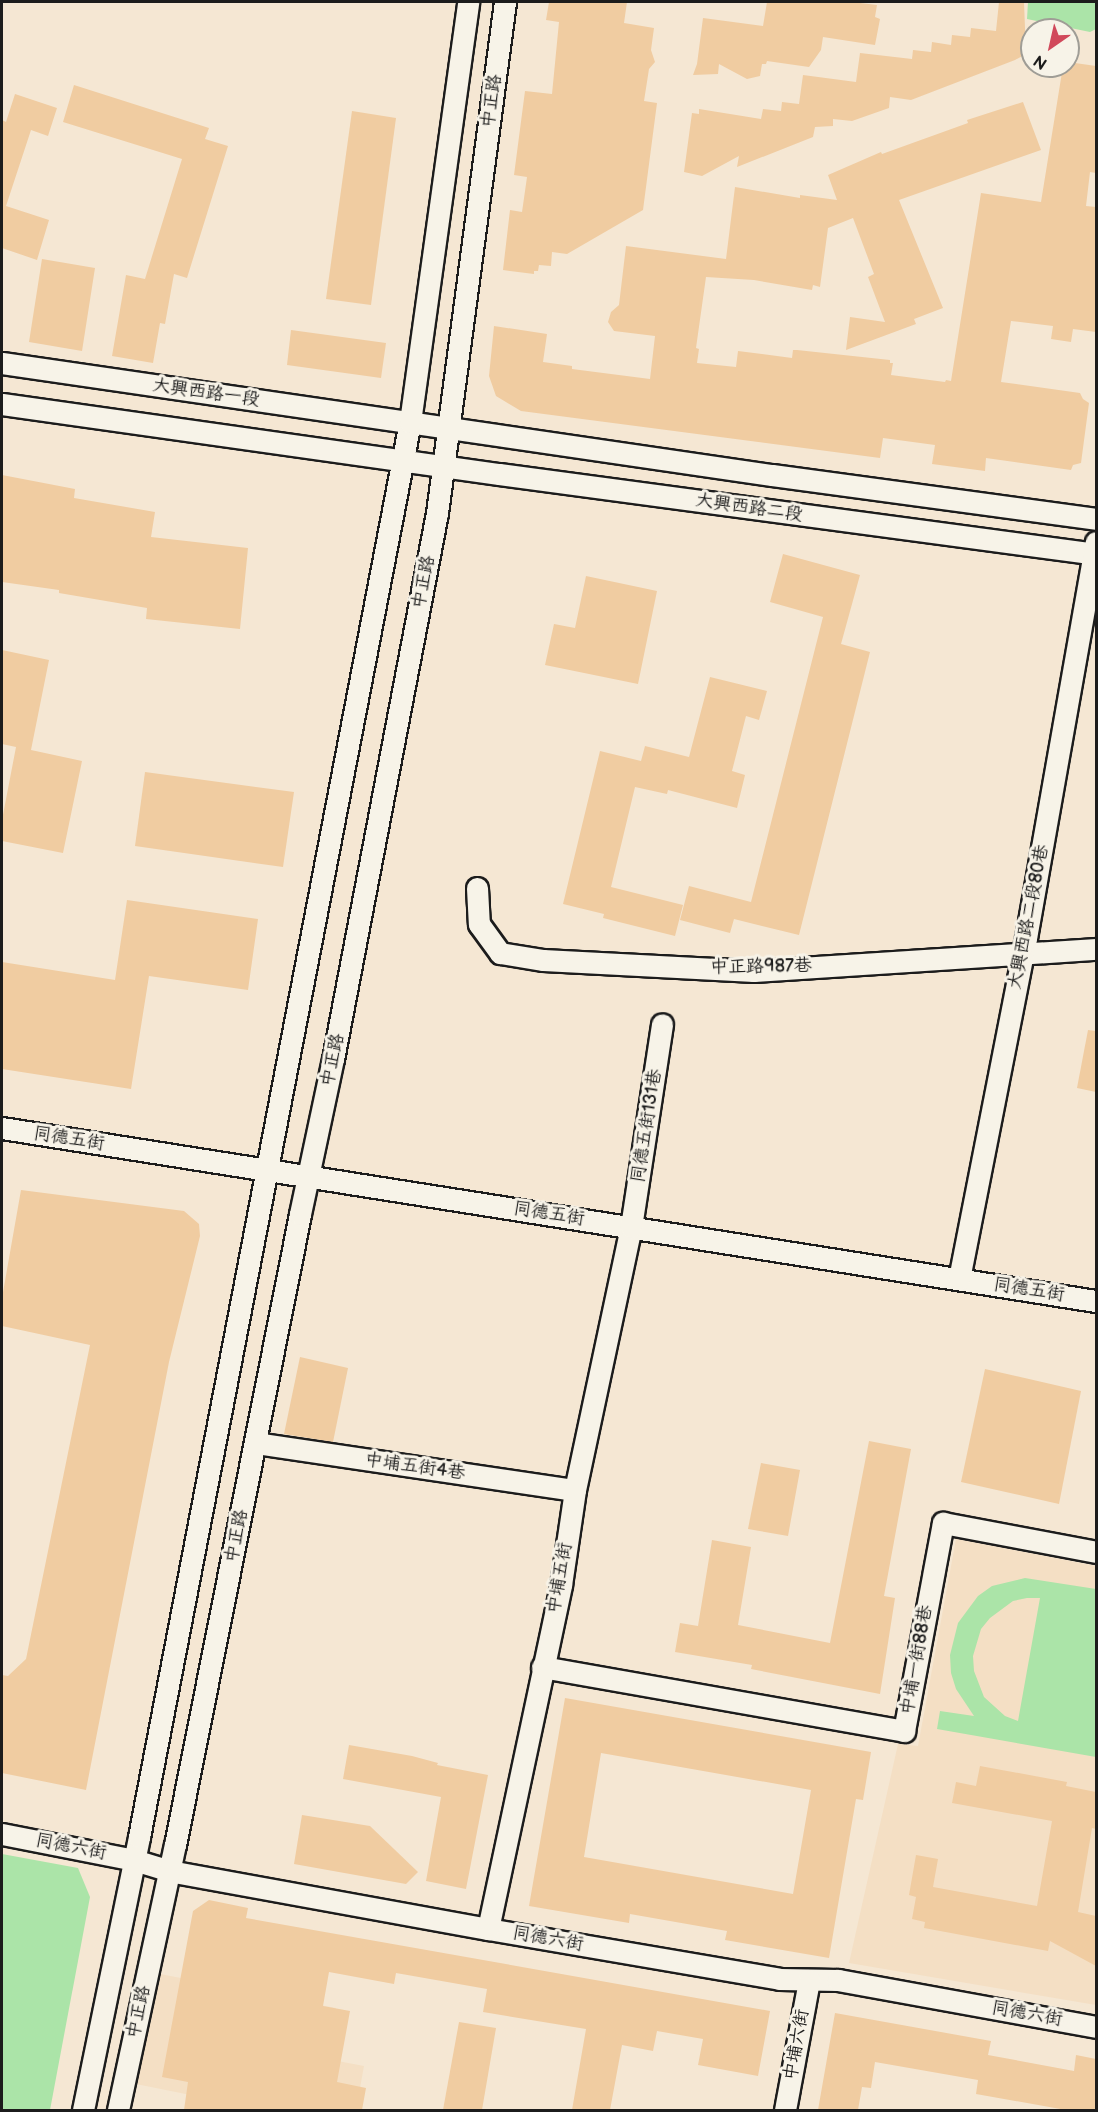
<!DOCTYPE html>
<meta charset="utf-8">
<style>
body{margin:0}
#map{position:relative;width:1098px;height:2112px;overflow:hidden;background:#f5e7d3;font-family:"Balsamiq Sans","LXGW WenKai TC",sans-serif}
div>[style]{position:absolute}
.built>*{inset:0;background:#f4dfc4}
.green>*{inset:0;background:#abe4a8}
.building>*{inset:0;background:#f0cca1}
.roads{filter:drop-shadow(2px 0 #1c1c1c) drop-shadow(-2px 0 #1c1c1c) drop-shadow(0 2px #1c1c1c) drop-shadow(0 -2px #1c1c1c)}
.minor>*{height:21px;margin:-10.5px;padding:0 10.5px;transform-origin:10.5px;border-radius:10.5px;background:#f7f3e8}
span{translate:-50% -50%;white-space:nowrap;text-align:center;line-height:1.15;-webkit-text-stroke:6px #f7f3e8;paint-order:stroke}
.street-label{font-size:18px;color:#1c1c1c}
.frame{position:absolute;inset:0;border:3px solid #1c1c1c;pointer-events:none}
.north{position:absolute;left:1020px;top:18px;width:60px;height:60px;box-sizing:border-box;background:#f7f3e8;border:2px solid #9f9d96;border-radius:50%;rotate:214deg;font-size:16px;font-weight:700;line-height:24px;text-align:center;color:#1c1c1c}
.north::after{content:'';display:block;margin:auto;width:21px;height:27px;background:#d1495b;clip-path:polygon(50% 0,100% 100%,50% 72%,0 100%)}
</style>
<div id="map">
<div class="built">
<div style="clip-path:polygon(956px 1539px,1096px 1566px,1096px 2005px,849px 1963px,898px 1744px,918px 1746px)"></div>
<div style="clip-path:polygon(160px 1974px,336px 2008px,327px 2059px,364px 2066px,356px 2110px,245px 2110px,245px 2106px,136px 2084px)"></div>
</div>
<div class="green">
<div style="clip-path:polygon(1028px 2px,1096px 2px,1096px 29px,1090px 32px,1027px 19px)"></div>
<div style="clip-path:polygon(evenodd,1025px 1578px,1096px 1589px,1096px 1757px,937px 1729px,940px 1711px,974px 1716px,956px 1689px,951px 1673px,950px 1655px,958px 1623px,978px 1596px,992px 1586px,1025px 1578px,1027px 1598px,1040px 1598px,1018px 1721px,1005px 1716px,984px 1697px,974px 1671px,973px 1656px,981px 1629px,990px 1618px,1013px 1601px,1027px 1598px)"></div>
<div style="clip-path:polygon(2px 1854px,78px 1868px,90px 1897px,50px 2110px,2px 2110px)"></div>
</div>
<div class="building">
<div style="clip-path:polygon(549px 2px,627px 2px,624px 23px,654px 28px,651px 50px,655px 62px,649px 69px,644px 101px,657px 103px,643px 210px,567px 254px,552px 252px,551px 266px,539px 265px,538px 271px,534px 271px,534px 274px,503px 270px,510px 210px,522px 212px,527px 177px,514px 175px,525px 91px,552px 94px,559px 22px,546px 20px)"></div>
<div style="clip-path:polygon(767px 2px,852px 2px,877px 5px,875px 17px,880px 19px,875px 45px,823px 37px,821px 50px,809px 67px,767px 61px,766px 64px,762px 64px,760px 76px,747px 79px,719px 64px,718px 74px,693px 75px,697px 64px,703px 18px,763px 26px)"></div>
<div style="clip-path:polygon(999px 2px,1024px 2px,1026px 54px,1015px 60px,911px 100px,890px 97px,889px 108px,852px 121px,833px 119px,833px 126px,815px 127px,813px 137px,737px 167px,739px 156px,702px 176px,684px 172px,692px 113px,699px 114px,699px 109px,761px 119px,763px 109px,781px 111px,782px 102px,799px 104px,803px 75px,856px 82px,860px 53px,912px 59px,913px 50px,931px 52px,932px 42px,951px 45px,952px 35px,970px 37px,971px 28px,996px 31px)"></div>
<div style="clip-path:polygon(1068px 62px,1096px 66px,1096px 173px,1090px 172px,1086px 206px,1096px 207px,1096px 332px,1073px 329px,1071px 342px,1051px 339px,1053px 326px,1011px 321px,1001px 382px,1080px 393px,1083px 399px,1089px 403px,1081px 463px,1073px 465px,1071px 470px,986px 458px,985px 471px,932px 464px,935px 445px,883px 438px,880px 458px,781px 445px,521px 411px,496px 396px,489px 376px,494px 326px,547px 334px,543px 362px,572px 366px,572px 369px,650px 379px,655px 336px,614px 331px,608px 322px,611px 312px,619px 305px,626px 246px,726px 259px,735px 187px,800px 198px,800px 195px,837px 200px,828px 175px,881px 152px,882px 154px,968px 123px,967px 120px,1023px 102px,1041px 150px,899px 200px,943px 308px,914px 319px,916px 324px,846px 350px,850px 317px,885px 322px,868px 277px,874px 274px,853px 218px,828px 228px,820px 287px,813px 285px,812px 290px,754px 280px,706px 277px,696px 348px,699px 349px,697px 363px,736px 367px,738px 351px,792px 358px,793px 350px,797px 350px,890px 360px,890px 363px,893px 363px,891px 375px,945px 382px,946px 380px,951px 381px,981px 193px,1041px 202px,1063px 66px,1068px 66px)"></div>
<div style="clip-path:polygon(74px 85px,209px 128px,205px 139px,228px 146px,187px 278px,174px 274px,165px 324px,160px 323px,153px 363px,112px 356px,126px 275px,145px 279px,182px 159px,63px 122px)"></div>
<div style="clip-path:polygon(15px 94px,57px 108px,48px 136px,31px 130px,6px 206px,49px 220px,37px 260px,2px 248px,2px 120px,6px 122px)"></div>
<div style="clip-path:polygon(352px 111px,396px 118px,371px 305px,326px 299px)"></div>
<div style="clip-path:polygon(42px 259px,95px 268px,82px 351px,29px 342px)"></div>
<div style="clip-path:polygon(291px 330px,386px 343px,381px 378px,287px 365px)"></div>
<div style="clip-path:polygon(2px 475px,75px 489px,74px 498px,155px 512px,151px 537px,248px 548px,240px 629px,146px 619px,147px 608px,59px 593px,59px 590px,2px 582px)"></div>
<div style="clip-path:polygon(783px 554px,860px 575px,841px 644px,870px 652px,799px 935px,734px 919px,730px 933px,680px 920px,689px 886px,751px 902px,823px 617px,770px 602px)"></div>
<div style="clip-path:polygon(586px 576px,657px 591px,638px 684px,545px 665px,554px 624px,575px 628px)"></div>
<div style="clip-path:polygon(2px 650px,49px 660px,31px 750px,82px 761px,63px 853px,2px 841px,2px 820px,16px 747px,2px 744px)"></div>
<div style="clip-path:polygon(710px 677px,767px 691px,759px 720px,746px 716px,732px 771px,745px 775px,737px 808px,668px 790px,667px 794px,635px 787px,611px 887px,683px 905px,675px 936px,603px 918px,604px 914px,563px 904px,600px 751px,641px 761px,645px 746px,689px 757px)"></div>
<div style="clip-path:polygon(145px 772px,294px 792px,283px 867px,135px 846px)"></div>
<div style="clip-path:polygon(127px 900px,258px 919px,248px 990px,149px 976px,131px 1089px,2px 1069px,2px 962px,115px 980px)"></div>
<div style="clip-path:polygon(1088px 1030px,1096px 1031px,1096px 1092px,1077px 1088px)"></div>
<div style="clip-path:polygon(21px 1190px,184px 1211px,199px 1224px,200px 1236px,169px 1362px,86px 1790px,2px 1773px,2px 1675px,8px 1676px,26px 1659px,90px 1345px,2px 1326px,2px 1298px)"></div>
<div style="clip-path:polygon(300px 1357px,348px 1368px,333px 1442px,284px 1434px)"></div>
<div style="clip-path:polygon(985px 1369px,1081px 1391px,1059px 1504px,961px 1482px)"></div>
<div style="clip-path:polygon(869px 1441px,911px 1449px,884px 1596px,895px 1598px,880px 1694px,751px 1669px,752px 1665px,675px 1652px,680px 1623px,698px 1626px,712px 1540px,751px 1547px,738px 1625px,830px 1643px)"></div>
<div style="clip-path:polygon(761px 1463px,800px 1470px,788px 1536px,748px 1529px)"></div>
<div style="clip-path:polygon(evenodd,565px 1698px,871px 1752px,863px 1800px,856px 1799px,829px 1958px,725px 1940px,727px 1931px,630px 1914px,629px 1923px,529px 1906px,565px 1698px,601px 1753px,811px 1790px,793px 1894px,584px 1857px,601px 1753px)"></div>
<div style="clip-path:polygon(349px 1745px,412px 1756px,438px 1763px,437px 1765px,488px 1775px,466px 1889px,426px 1881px,441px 1797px,343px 1779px)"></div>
<div style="clip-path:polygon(980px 1766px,1067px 1782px,1066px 1786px,1096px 1792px,1096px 1829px,1092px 1828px,1078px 1912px,1096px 1916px,1096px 1966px,1050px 1941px,1048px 1951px,924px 1928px,925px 1922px,912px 1919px,916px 1897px,909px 1895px,916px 1855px,938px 1859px,933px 1887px,1037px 1906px,1052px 1821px,952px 1803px,956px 1782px,976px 1786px)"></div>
<div style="clip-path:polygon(302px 1815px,370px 1826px,418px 1872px,406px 1884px,294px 1864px)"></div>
<div style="clip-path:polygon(209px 1900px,248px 1908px,246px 1918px,770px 2011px,758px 2076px,698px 2065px,703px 2039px,657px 2031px,653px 2051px,622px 2045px,610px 2110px,572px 2110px,586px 2029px,483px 2012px,487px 1989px,396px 1973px,394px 1984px,329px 1972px,323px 2006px,350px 2011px,337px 2082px,366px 2088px,362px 2110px,184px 2110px,188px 2082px,162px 2077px,193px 1911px)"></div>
<div style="clip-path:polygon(835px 2013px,991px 2041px,988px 2055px,1074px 2071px,1076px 2055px,1096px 2059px,1096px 2110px,1066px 2110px,976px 2094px,978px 2080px,875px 2062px,871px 2088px,862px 2087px,858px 2110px,818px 2110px)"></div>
<div style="clip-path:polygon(459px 2022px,496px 2028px,482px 2110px,443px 2110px)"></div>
</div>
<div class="roads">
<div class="minor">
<div style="left:2px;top:363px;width:778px;rotate:8.28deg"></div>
<div style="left:772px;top:475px;width:327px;rotate:7.7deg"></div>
<div style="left:2px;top:404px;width:502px;rotate:8.02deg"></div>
<div style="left:499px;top:474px;width:602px;rotate:7.63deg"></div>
<div style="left:477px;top:888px;width:36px;rotate:87deg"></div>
<div style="left:479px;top:924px;width:36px;rotate:54deg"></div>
<div style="left:500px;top:953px;width:44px;rotate:9.2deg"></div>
<div style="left:543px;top:960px;width:211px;rotate:3deg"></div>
<div style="left:754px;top:971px;width:343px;rotate:-3.7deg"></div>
<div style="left:2px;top:1128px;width:1108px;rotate:8.99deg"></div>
<div style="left:959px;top:1279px;width:348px;rotate:-78.9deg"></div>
<div style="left:1026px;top:938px;width:402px;rotate:-80deg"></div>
<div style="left:255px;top:1443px;width:323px;rotate:8.4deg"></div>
<div style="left:542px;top:1667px;width:368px;rotate:10deg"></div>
<div style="left:904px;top:1731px;width:212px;rotate:-79.4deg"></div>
<div style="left:943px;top:1523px;width:156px;rotate:10.7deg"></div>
<div style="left:2px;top:1834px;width:135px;rotate:11.1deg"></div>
<div style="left:134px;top:1860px;width:37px;rotate:17deg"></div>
<div style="left:169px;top:1871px;width:324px;rotate:10.3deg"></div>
<div style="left:488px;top:1929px;width:295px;rotate:9.7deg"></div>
<div style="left:779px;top:1979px;width:59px;rotate:1deg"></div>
<div style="left:838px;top:1980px;width:262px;rotate:10.3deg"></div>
<div style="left:488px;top:1929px;width:352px;rotate:-78deg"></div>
<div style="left:561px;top:1585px;width:96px;rotate:-81.6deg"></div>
<div style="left:575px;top:1490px;width:269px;rotate:-78deg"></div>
<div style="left:631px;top:1227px;width:205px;rotate:-81.3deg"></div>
<div style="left:83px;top:2110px;width:279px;rotate:-78.4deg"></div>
<div style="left:139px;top:1837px;width:1441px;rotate:-79.16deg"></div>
<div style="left:410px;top:422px;width:424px;rotate:-82.1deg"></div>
<div style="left:118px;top:2110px;width:271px;rotate:-77.9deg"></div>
<div style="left:175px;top:1845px;width:643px;rotate:-78.79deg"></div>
<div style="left:300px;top:1214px;width:158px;rotate:-78deg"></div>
<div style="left:333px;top:1059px;width:556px;rotate:-79.22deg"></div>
<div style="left:437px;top:513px;width:516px;rotate:-82.42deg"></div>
<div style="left:785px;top:2110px;width:132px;rotate:-79.5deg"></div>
</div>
</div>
<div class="street-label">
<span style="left:492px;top:101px;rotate:-82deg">中正路</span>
<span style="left:206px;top:393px;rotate:8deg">大興西路一段</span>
<span style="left:749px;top:508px;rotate:8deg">大興西路二段</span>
<span style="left:424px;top:582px;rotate:-79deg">中正路</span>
<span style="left:1029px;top:917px;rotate:-79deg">大興西路二段80巷</span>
<span style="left:761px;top:967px;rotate:-1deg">中正路987巷</span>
<span style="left:333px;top:1060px;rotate:-78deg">中正路</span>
<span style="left:647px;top:1126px;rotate:-81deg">同德五街131巷</span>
<span style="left:69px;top:1139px;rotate:9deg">同德五街</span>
<span style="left:549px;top:1214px;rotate:9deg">同德五街</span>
<span style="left:1029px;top:1290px;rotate:9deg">同德五街</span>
<span style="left:415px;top:1467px;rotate:8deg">中埔五街4巷</span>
<span style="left:237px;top:1536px;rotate:-79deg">中正路</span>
<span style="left:560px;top:1578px;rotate:-80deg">中埔五街</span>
<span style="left:917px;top:1660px;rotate:-80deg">中埔一街88巷</span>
<span style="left:71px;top:1847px;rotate:11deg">同德六街</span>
<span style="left:548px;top:1939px;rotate:10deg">同德六街</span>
<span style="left:139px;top:2012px;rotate:-78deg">中正路</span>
<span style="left:1027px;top:2014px;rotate:10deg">同德六街</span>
<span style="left:797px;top:2045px;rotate:-80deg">中埔六街</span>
</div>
<div class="frame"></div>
<div class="north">N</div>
</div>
